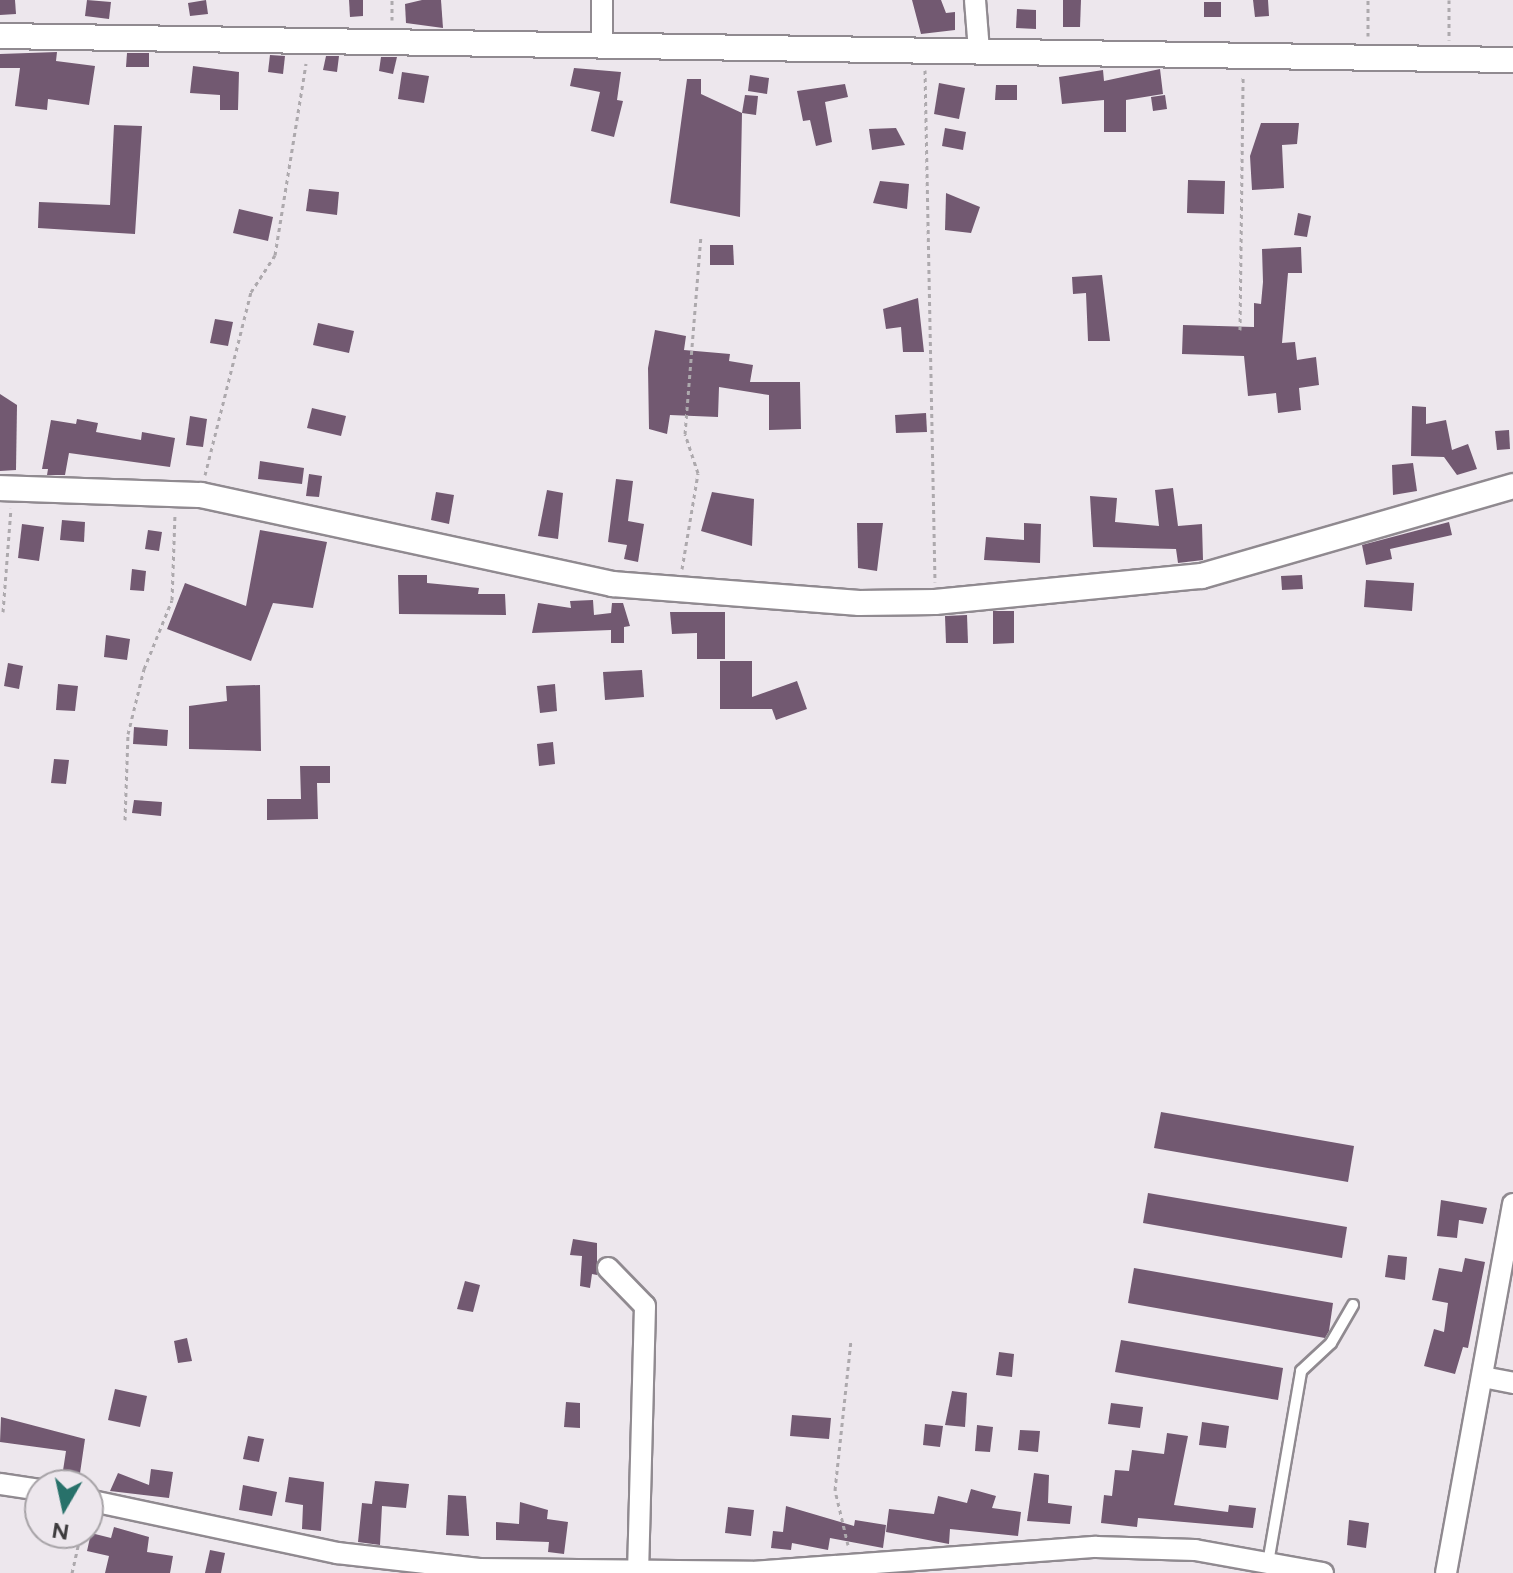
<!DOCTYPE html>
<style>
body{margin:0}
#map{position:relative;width:1513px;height:1573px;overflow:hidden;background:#ede7ed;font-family:Figtree,sans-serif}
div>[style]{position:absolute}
.building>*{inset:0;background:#725971}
.path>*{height:3px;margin-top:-1.5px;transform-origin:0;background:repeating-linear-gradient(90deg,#ada9ad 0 4px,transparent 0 8px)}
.roads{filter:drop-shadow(2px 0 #908a90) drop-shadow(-2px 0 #908a90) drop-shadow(0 2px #908a90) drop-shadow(0 -2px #908a90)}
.service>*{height:10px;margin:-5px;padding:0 5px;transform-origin:5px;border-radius:5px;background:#fff}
.minor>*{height:20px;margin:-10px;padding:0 10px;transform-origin:10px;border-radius:10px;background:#fff}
.tertiary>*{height:24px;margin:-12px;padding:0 12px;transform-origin:12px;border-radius:12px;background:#fff}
span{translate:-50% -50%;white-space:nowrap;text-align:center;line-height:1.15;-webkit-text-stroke:8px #ede7ed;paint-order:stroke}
.north{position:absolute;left:24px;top:1469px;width:80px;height:80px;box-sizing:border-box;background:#ede7ed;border:2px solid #a7a3a7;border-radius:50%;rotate:189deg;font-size:22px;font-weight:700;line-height:32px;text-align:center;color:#3e3c3e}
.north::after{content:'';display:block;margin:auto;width:28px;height:36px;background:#28716a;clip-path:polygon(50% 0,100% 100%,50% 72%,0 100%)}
</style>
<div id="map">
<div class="building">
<div style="clip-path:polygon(0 0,15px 0,16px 14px,0 15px)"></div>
<div style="clip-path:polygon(87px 0,111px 2px,109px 19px,85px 16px)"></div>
<div style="clip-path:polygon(206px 0,208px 14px,190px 16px,188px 3px)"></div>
<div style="clip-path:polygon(349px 0,363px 0,363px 16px,350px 17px)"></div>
<div style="clip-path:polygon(422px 0,441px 0,443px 28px,406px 23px,405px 4px)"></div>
<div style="clip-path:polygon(912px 0,941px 0,946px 13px,955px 12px,955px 30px,921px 34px)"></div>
<div style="clip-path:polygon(1063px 0,1081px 0,1080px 27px,1063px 27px)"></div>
<div style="clip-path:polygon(1253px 0,1268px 0,1269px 16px,1255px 17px)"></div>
<div style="clip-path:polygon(1204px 2px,1221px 2px,1221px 17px,1204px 17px)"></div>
<div style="clip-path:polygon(1017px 9px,1036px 10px,1036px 29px,1016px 28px)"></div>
<div style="clip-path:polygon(57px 52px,56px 61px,95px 66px,89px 105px,48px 99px,47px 110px,15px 106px,20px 68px,0 68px,0 54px)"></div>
<div style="clip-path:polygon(127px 53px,149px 53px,149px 67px,126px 67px)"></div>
<div style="clip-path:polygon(270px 55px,285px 56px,283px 74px,268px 72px)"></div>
<div style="clip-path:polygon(326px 56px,339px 56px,337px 72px,323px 70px)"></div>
<div style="clip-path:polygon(381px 57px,397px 57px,393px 74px,379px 71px)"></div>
<div style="clip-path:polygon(193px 66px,239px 72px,238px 110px,220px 110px,220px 95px,190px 93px)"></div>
<div style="clip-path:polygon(574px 68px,621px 72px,617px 100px,623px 101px,614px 137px,591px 131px,600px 92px,570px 86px)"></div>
<div style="clip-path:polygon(1160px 69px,1163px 94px,1126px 100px,1126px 132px,1104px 132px,1104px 100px,1062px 104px,1059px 77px,1103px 70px,1104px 81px)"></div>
<div style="clip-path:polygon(402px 72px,429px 76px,424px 103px,398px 99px)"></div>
<div style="clip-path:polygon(750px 75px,769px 78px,767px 94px,748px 91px)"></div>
<div style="clip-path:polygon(687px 79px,701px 79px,701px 94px,742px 113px,740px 217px,670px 203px)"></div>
<div style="clip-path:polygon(939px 83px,965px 88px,959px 119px,934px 114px)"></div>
<div style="clip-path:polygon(845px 84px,848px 97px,825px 102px,832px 142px,816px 146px,810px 120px,803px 121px,797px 91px)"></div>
<div style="clip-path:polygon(996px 85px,1017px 85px,1017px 100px,995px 100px)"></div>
<div style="clip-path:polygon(745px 95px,758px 96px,756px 115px,742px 113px)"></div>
<div style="clip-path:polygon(1165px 95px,1167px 109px,1153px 111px,1151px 97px)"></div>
<div style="clip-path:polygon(1261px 123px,1299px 123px,1297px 144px,1282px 145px,1284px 188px,1252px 190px,1250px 156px)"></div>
<div style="clip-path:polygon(114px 125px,142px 126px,135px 234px,38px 228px,39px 202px,110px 205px)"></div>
<div style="clip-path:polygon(896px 128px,905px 145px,872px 150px,869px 129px)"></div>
<div style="clip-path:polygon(945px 128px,966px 132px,963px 150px,942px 146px)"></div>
<div style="clip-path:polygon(1188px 180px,1225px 181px,1224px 214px,1187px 213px)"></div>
<div style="clip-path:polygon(880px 181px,909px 184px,907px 209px,873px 203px)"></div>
<div style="clip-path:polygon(309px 189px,339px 192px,337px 215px,306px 211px)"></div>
<div style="clip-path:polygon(946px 193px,980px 207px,971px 233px,945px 230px)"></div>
<div style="clip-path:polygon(239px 209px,273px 217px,268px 241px,233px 233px)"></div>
<div style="clip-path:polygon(1298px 213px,1311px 216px,1307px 237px,1294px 235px)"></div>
<div style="clip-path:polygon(710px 245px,733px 245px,734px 265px,710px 265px)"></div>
<div style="clip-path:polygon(1301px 247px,1302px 273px,1288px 273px,1282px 343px,1295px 342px,1297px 360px,1316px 357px,1319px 385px,1299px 388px,1301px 410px,1278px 413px,1276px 393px,1248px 396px,1244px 356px,1182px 354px,1183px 325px,1254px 327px,1254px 303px,1261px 304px,1263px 282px,1262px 249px)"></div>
<div style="clip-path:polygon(1102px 275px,1110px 341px,1088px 341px,1086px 293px,1073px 294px,1072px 277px)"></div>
<div style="clip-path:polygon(918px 298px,924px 352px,903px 352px,901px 327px,886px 329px,883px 309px)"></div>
<div style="clip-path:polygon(215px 319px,233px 322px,228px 346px,210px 343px)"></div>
<div style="clip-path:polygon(318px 323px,354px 331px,349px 353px,313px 345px)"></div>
<div style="clip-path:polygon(655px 330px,686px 336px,684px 350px,730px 354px,729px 361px,753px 365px,750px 382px,800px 382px,801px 429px,769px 430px,769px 395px,719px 387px,718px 417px,670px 415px,667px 434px,649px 429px,648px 368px)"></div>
<div style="clip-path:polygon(0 394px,17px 405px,16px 470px,0 471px)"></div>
<div style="clip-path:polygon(1412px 406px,1426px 407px,1426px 424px,1446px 420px,1452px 450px,1468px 444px,1477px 469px,1457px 475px,1444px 457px,1411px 456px)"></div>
<div style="clip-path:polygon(312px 408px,346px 416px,341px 436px,307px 428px)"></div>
<div style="clip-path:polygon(926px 413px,927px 432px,896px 433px,895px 415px)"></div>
<div style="clip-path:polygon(190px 416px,207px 419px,203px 447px,186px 445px)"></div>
<div style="clip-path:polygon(77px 419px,98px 423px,96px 432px,141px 440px,142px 432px,175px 438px,170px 467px,69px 453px,65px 475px,47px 475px,48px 469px,42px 469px,51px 420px,76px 424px)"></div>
<div style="clip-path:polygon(1509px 430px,1510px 449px,1497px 450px,1495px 431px)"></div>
<div style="clip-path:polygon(260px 461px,304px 468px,302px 484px,258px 479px)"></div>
<div style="clip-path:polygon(1413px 463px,1417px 491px,1393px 495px,1392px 465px)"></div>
<div style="clip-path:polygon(309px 474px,322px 476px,319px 497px,306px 496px)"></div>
<div style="clip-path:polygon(616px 479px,633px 481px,628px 521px,644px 524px,638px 562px,624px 559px,627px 545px,608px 542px)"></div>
<div style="clip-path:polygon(1173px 488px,1178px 526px,1202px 524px,1203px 560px,1178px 563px,1176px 549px,1093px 547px,1090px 496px,1117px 498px,1115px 522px,1159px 526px,1155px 490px)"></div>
<div style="clip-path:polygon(547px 490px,563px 493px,558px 539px,538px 536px)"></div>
<div style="clip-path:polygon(436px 492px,454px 495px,449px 524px,431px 520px)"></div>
<div style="clip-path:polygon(712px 492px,754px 499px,752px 546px,701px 531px)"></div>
<div style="clip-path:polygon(62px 520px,85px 522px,84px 542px,60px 540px)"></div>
<div style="clip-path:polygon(1449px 522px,1452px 535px,1390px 549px,1392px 559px,1366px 565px,1362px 545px)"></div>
<div style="clip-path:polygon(857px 523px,883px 523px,877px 571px,858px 568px)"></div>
<div style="clip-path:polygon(1024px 523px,1041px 524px,1040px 563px,984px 560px,986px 537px,1024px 540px)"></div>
<div style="clip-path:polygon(22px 524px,44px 527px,39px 561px,18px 558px)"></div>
<div style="clip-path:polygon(148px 530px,162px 532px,159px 551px,145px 549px)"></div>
<div style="clip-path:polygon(260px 530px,327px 542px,313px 608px,273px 603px,251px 661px,167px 629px,185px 583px,246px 606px)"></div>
<div style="clip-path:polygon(132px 569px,146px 571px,144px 591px,130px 590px)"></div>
<div style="clip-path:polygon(398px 575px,427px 575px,427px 583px,479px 588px,478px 594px,505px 594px,506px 615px,399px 614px)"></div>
<div style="clip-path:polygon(1302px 575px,1303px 589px,1282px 590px,1281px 576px)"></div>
<div style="clip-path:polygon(1366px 580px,1414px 583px,1412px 611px,1364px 607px)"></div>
<div style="clip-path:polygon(593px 600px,594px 615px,611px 613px,612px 603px,623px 603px,630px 626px,624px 627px,624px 643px,611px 643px,611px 630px,532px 633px,538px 603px,571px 608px,570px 601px)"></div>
<div style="clip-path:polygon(993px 611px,1014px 611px,1014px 643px,993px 644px)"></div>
<div style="clip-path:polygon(670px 612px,725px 612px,725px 659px,697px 659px,697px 633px,672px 634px)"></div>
<div style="clip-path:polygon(967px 615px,968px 643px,946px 643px,945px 616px)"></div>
<div style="clip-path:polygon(106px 635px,130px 639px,127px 660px,104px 657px)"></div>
<div style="clip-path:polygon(720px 661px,752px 661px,752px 697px,797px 681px,807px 709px,776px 720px,772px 709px,720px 709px)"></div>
<div style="clip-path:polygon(8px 663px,23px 666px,19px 689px,4px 686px)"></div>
<div style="clip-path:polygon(642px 670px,644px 697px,605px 700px,603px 672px)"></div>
<div style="clip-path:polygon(58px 684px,78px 686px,75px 711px,56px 710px)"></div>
<div style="clip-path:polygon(555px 684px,557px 711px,540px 713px,537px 686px)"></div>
<div style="clip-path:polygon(260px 685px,261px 751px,189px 749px,189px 706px,227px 701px,226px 686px)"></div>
<div style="clip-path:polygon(134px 727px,168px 730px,167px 746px,133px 744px)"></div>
<div style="clip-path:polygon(553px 742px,555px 764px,539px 766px,537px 744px)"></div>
<div style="clip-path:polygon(54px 759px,69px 760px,66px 784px,51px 783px)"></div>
<div style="clip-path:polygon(300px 766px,330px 766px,330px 783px,317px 783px,318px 819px,267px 820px,267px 799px,301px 799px)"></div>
<div style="clip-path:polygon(134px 800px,162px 802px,161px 816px,132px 813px)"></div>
<div style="clip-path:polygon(1161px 1112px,1354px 1146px,1348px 1182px,1154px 1148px)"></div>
<div style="clip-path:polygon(1148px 1193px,1347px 1227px,1342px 1258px,1143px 1223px)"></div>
<div style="clip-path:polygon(1441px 1200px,1487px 1208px,1483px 1224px,1459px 1220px,1457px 1238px,1437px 1236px)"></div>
<div style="clip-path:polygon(573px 1239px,597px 1243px,597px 1275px,592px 1274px,590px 1288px,580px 1286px,582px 1256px,570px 1255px)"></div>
<div style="clip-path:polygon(1388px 1255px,1407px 1257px,1405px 1280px,1385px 1277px)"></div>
<div style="clip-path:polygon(1465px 1258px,1485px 1262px,1468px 1348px,1463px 1347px,1455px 1374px,1424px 1366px,1434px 1329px,1444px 1332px,1448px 1303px,1432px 1300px,1439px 1268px,1462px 1272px)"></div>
<div style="clip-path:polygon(1134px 1268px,1333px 1303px,1329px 1331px,1325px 1338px,1128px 1303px)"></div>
<div style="clip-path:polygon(465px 1281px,480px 1285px,473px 1312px,457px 1309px)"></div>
<div style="clip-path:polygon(187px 1338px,192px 1361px,178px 1363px,174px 1341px)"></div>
<div style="clip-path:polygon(1121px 1340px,1283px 1368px,1278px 1400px,1115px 1372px)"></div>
<div style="clip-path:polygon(999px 1352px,1014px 1354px,1012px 1377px,996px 1375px)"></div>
<div style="clip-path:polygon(115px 1389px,147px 1396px,140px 1427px,108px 1420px)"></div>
<div style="clip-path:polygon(952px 1391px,967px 1393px,965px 1427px,945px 1425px)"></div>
<div style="clip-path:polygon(566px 1402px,580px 1403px,580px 1428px,564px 1427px)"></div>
<div style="clip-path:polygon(1111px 1403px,1143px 1407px,1140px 1428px,1108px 1424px)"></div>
<div style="clip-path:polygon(792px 1415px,831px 1418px,829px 1439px,790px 1436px)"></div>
<div style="clip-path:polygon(1px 1417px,85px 1439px,79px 1480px,62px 1477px,66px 1451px,0 1442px)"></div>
<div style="clip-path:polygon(1202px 1422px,1229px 1426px,1226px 1448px,1199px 1445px)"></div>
<div style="clip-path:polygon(925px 1424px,943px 1426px,940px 1447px,923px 1445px)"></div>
<div style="clip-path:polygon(977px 1425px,993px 1427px,990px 1452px,975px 1451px)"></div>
<div style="clip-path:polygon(1020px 1430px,1040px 1431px,1038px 1452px,1018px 1450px)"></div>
<div style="clip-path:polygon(1167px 1433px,1188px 1436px,1174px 1505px,1228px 1512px,1229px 1505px,1256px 1508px,1253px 1528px,1138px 1518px,1137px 1527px,1101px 1523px,1104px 1495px,1112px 1496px,1115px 1470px,1129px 1471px,1132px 1450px,1164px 1454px)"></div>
<div style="clip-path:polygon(248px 1436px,264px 1439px,259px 1462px,243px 1459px)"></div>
<div style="clip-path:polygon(151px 1469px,173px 1472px,169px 1498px,110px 1491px,118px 1473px,149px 1485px)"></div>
<div style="clip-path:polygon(1034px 1473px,1049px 1475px,1048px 1503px,1072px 1506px,1070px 1524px,1027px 1521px)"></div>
<div style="clip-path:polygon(289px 1477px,324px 1482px,321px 1531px,302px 1529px,303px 1505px,285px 1502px)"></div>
<div style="clip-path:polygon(375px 1481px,409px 1484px,406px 1508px,382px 1506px,380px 1545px,358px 1542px,362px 1503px,372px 1504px)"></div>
<div style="clip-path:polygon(243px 1485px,277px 1492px,272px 1516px,239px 1510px)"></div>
<div style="clip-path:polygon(971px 1489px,996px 1496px,992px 1508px,1021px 1512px,1018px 1536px,950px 1529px,949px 1544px,886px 1532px,889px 1509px,934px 1514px,938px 1496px,967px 1503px)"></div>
<div style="clip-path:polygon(448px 1495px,466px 1496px,469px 1536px,446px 1535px)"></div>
<div style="clip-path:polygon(520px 1502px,548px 1510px,547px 1519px,568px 1522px,564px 1554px,548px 1552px,549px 1542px,496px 1540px,496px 1522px,519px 1524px)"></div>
<div style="clip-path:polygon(786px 1506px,854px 1526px,855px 1520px,886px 1525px,883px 1548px,830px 1538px,828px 1550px,792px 1543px,791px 1550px,771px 1548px,773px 1531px,783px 1532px)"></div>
<div style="clip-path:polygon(728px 1507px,754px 1510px,751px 1536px,725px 1533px)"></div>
<div style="clip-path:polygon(1349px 1520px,1369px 1523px,1366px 1548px,1347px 1545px)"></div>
<div style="clip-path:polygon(114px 1527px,149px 1537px,147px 1552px,173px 1556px,170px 1573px,105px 1573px,109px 1556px,87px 1551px,91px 1533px,111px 1538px)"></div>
<div style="clip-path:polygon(210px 1550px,225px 1553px,221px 1573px,205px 1573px)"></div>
</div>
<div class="path">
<div style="left:1449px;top:0;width:40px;rotate:90deg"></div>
<div style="left:392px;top:20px;width:20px;rotate:-90deg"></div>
<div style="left:1368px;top:36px;width:36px;rotate:-90deg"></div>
<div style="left:925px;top:70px;width:512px;rotate:88.88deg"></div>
<div style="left:1240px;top:330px;width:254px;rotate:-89.3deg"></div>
<div style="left:205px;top:475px;width:189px;rotate:-75.9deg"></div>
<div style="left:251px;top:292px;width:44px;rotate:-57deg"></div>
<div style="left:275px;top:255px;width:194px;rotate:-80.8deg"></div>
<div style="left:682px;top:569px;width:97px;rotate:-80.5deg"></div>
<div style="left:698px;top:473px;width:41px;rotate:-108.4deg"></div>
<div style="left:685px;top:434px;width:198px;rotate:-85.4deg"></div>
<div style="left:3px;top:612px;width:104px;rotate:-85.6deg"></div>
<div style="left:125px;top:820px;width:86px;rotate:-88deg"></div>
<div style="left:128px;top:734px;width:67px;rotate:-76.2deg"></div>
<div style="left:144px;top:669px;width:74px;rotate:-67.9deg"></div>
<div style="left:172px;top:600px;width:87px;rotate:-88deg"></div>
<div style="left:848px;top:1545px;width:57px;rotate:-103.3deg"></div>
<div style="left:835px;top:1490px;width:150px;rotate:-83.9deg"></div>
<div style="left:72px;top:1573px;width:41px;rotate:-77.3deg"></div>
</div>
<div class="roads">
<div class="service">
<div style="left:1268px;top:1563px;width:195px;rotate:-80.2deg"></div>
<div style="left:1301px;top:1371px;width:41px;rotate:-43deg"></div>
<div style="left:1331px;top:1343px;width:44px;rotate:-59.9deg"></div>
</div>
<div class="minor">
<div style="left:975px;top:0;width:51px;rotate:85.5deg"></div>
<div style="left:602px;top:48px;width:48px;rotate:-90deg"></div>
<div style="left:608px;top:1268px;width:53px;rotate:45.8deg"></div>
<div style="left:645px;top:1306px;width:265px;rotate:91.5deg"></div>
<div style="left:1483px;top:1377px;width:31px;rotate:11deg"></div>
<div style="left:0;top:1484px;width:40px;rotate:8.5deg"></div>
<div style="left:88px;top:1500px;width:255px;rotate:12deg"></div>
<div style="left:337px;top:1553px;width:143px;rotate:6.4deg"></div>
<div style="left:479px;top:1569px;width:273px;rotate:0.6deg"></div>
<div style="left:752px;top:1572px;width:345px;rotate:-4.2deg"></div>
<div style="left:1096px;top:1547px;width:99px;rotate:1.7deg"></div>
<div style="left:1195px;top:1550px;width:130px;rotate:10.2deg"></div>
<div style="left:1446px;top:1573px;width:375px;rotate:-79.7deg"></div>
</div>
<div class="tertiary">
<div style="left:0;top:36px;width:1513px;rotate:0.91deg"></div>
<div style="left:0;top:488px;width:201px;rotate:2deg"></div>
<div style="left:201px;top:495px;width:421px;rotate:12.2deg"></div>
<div style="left:612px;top:584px;width:248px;rotate:4.4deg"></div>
<div style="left:859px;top:603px;width:76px;rotate:-0.8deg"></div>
<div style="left:935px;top:602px;width:268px;rotate:-5.6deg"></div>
<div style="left:1202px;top:576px;width:324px;rotate:-16.1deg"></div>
</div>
</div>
<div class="north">N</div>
</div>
